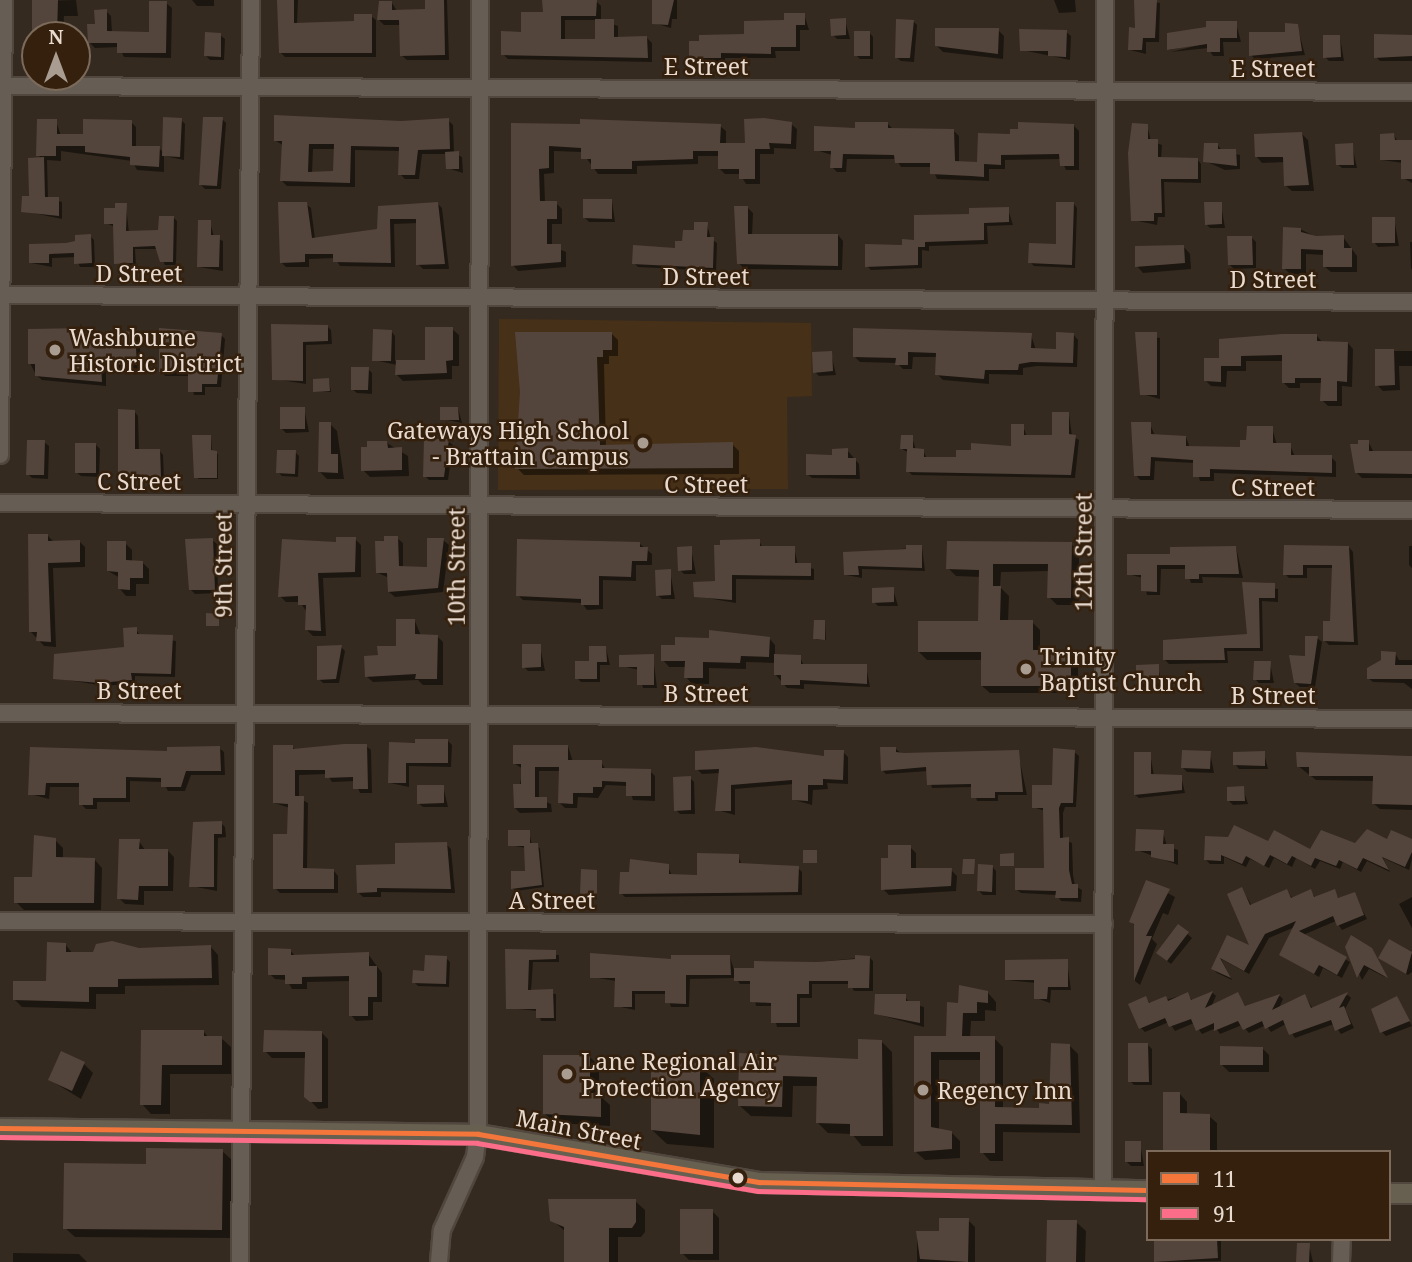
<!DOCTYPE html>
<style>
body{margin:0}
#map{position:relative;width:1412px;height:1262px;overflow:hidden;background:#352a1f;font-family:"Noto Serif",serif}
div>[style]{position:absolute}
.built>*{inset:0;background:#473018}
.shadow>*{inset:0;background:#0007}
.building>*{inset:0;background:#54453c}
.roads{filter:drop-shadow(2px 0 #51473e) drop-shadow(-2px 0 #51473e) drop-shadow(0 2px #51473e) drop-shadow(0 -2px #51473e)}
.minor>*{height:16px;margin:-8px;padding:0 8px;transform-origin:8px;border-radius:8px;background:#665d54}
.major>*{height:19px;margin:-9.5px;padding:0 9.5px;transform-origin:9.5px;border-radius:9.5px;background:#675f4f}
.bus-1>*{height:5px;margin:-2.5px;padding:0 2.5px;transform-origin:2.5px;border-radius:2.5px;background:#f5763a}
.bus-2>*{height:5px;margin:-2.5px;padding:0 2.5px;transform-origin:2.5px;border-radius:2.5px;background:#fb6d88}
.dots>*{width:19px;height:19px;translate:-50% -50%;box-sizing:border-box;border:4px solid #34200c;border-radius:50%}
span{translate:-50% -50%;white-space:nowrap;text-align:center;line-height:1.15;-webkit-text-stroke:5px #34200c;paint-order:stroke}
.street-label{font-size:23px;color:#e8dacf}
.poi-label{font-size:23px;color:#e8dacf}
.left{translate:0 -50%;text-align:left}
.right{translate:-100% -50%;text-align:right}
.legend{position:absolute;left:1146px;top:1150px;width:245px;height:91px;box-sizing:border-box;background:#34200c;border:2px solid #7c6a5a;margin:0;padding:9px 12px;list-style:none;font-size:21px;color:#e8dacf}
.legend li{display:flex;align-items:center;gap:14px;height:35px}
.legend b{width:35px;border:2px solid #7c6a5a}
.north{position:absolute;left:21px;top:21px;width:70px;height:70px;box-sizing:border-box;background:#34200c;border:2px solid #7c6a5a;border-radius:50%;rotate:0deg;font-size:19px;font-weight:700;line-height:28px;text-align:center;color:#e8dacf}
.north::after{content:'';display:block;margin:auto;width:24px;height:32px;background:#a99c91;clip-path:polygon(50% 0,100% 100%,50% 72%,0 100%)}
</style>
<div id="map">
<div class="built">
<div style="clip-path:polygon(499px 319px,811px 323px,812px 396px,787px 397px,788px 489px,498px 490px)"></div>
</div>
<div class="shadow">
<div style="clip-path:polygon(76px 0,78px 16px,64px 16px,63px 35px,35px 35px,35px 57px,34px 1px)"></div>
<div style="clip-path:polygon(192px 0,214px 0,214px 6px,197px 6px)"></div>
<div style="clip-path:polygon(281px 0,298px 0,297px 24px,355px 22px,371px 16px,376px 20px,376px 57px,285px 57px,281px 53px)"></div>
<div style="clip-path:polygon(426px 0,447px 0,449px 60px,407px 60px,401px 55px,401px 25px,384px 25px,378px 19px,392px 3px,397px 11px,427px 11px)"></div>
<div style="clip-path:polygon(654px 0,677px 0,677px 19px,672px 19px,671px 28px,654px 23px)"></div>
<div style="clip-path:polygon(1054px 0,1075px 0,1076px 12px,1059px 13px)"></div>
<div style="clip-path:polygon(1136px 0,1160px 3px,1159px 42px,1146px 42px,1146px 54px,1130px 50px,1137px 29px)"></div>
<div style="clip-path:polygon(evenodd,596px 1px,601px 6px,601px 20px,618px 26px,618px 38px,647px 38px,652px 43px,652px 62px,508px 59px,503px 54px,544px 14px,596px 1px,565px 20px,596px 20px,596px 41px,565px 41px,565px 20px)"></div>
<div style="clip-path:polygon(166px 3px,172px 8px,171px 58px,124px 57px,119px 47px,95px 48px,90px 43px,106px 11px,111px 16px,112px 33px,150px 34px)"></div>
<div style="clip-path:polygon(804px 14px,809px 30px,800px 30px,800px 51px,775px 51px,776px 58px,725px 58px,725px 62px,696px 63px,691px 57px)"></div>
<div style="clip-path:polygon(845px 20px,850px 39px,837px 39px,833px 35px)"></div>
<div style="clip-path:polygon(913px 21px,917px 25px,914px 62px,901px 61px,896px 57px)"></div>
<div style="clip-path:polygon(1208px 23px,1236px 23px,1241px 42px,1223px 42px,1224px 56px,1213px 56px,1208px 48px,1171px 52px,1215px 41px,1169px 50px,1169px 35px,1208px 28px)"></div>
<div style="clip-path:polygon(1297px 25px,1305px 55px,1255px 59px,1251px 55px)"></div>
<div style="clip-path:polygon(998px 30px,1004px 36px,1003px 59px,943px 52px,937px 46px)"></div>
<div style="clip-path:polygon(869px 32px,873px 37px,873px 59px,860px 59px,856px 55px)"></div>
<div style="clip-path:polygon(1066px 32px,1071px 36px,1070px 60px,1022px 50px)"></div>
<div style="clip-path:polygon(220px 35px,225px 39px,224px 60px,210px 60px,206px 56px)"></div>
<div style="clip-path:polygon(1340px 37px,1344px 61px,1329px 61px,1325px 57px)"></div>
<div style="clip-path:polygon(1412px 37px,1412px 61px,1380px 61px,1376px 57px)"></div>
<div style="clip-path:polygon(222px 119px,226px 123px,221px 189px,205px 189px,200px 184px)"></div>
<div style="clip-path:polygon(181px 120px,185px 124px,184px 160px,164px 156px,164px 172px,137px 170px,132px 161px,61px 151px,61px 161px,47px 160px,48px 198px,62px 202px,62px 219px,23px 211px,42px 159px,38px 155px,56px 121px,61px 136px,85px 136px,131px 122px,136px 127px,136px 148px,159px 148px,164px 153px)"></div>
<div style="clip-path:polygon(evenodd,448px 120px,453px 125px,454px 153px,462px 157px,463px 173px,447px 168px,447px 154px,422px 154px,419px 179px,405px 179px,400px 174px,400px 151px,355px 150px,355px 187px,287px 186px,282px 181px,284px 146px,276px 141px,448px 120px,313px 149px,335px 149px,335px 173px,312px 173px,313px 149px)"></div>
<div style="clip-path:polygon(791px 124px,797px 129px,796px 149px,774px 148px,774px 154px,760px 154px,760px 184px,746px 184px,740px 174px,725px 174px,720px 169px,720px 156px,698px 156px,698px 164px,637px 166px,637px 174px,598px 174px,582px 152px,554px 151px,554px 173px,544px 174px,545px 203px,556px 203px,562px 209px,562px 224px,552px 224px,552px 246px,566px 252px,566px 267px,518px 271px,513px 265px,513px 125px,720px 126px,726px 131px,726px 145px,746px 145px)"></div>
<div style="clip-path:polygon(888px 124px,893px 129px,954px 131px,959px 136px,959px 163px,979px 164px,1012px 136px,1074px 126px,1079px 131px,1079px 170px,1066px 170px,1061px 159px,1005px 160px,1005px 169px,989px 169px,989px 181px,937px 179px,932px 167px,901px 167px,896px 159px,847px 159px,846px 172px,837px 172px,832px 167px,832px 155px,816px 150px,857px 130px)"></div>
<div style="clip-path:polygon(1147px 125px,1151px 141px,1162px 145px,1161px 159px,1197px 159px,1201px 164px,1201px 183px,1164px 182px,1165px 217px,1158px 217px,1157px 225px,1133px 220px)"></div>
<div style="clip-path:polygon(1302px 134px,1308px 140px,1314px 191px,1292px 191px,1285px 185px,1285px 162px,1262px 163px,1256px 156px)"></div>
<div style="clip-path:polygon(1394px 135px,1398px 142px,1412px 142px,1412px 183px,1403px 178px,1403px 163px,1382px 160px)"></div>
<div style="clip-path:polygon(1217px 144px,1222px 151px,1240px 155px,1240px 169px,1225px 170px,1205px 161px)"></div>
<div style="clip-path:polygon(1352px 145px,1357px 168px,1342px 168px,1337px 164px)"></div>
<div style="clip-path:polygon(612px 201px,615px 222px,589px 222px,584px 217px)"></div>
<div style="clip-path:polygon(437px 203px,442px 208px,449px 269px,423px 269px,418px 264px,418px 223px,394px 224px,395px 267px,340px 266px,335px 258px,309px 259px,309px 267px,286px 267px,281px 262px,306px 204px,311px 208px,315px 239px,379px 230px,380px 208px)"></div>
<div style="clip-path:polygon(1074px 204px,1077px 208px,1075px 268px,1034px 266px,1030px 262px,1058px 246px)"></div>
<div style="clip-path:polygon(1221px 204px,1225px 228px,1210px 228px,1206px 224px)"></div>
<div style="clip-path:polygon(126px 205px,129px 233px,160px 232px,174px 218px,177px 221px,176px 265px,165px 265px,158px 249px,135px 249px,136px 266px,115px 263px,115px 227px,106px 223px,106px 210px)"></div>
<div style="clip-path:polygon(748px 208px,753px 213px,752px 236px,838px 235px,843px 241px,842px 270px,744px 269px,739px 263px)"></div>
<div style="clip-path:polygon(1008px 209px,1013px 225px,987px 226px,988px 244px,929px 246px,929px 251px,922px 250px,922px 268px,871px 270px,867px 266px,971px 216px)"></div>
<div style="clip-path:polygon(1394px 218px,1399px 246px,1378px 247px,1374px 242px)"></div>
<div style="clip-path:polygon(210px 222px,214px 237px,223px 241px,223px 271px,199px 267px)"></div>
<div style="clip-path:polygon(707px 224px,711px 239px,717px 243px,716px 271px,638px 267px,634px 263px,677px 249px)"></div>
<div style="clip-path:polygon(1300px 229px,1316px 237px,1343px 237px,1357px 256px,1357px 272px,1331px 272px,1325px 267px,1325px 255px,1306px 254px,1306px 274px,1290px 274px,1284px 268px)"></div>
<div style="clip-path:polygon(90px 236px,94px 240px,95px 267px,80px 267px,76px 257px,52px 258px,52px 267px,31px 263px)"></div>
<div style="clip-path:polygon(1252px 238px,1256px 242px,1256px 268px,1234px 269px,1230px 265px)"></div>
<div style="clip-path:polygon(1410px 242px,1412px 242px,1412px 270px,1411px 268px)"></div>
<div style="clip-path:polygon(1184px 247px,1190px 254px,1191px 269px,1143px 273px,1137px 266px)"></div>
<div style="clip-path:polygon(272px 326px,327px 326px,331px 330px,332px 344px,306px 345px,306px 384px,274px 379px)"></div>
<div style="clip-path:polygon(452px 329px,459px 335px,459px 366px,452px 366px,452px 379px,403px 381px,397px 375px,397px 365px,374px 360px,391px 331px,395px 336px,395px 361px,427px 362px)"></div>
<div style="clip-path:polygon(89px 330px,94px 344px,119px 344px,134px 333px,139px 338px,142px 369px,106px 368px,106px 386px,42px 380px,36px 375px,30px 363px)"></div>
<div style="clip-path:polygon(612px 334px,618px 340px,618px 356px,609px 356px,609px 364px,604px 364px,606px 447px,732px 444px,739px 451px,739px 474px,524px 475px,517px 468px)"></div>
<div style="clip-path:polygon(1073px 334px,1078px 340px,1077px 367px,1037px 366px,1023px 368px,1023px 375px,989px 374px,989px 384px,943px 380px,937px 374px,938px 357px,913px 357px,912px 369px,903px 369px,897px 363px,860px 362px,855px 357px,1031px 335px,1036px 350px,1057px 350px)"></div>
<div style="clip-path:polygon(1137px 334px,1160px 338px,1160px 399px,1142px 394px)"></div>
<div style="clip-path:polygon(221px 335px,225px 339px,221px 387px,205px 387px,205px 395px,194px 395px,190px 376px,165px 376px,161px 371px)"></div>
<div style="clip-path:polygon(1317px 336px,1323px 343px,1348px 343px,1353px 349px,1352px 387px,1342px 386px,1342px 406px,1328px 406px,1322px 400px,1322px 383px,1300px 383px,1300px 388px,1289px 388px,1283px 382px,1284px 361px,1246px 361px,1246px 371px,1227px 371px,1226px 387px,1211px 386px,1206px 381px,1220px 360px)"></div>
<div style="clip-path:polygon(1376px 351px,1412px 351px,1412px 366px,1399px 366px,1400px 390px,1383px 391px,1377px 385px)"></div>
<div style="clip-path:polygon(831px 353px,836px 375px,819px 376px,815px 372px)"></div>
<div style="clip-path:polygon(368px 369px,372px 373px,372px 394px,357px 393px,352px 389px)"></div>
<div style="clip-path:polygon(329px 380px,331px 392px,315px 391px)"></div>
<div style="clip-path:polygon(304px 408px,309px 432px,286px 433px,282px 429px)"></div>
<div style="clip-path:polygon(458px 408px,462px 423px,442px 419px)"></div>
<div style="clip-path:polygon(134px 411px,138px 416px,139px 451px,159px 450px,163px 455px,164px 480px,124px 477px,119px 473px)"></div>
<div style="clip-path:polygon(1069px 414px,1072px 436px,1079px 440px,1075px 478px,912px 475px,908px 471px,909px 453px,902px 449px,912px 437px,916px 450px,923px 450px,927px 459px,958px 459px,1013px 448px,1023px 426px,1027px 437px,1053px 437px)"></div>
<div style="clip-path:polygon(330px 424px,337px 431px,344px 479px,327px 479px,320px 472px)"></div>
<div style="clip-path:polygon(1150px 424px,1155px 436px,1186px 437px,1190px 448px,1242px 449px,1272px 428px,1277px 445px,1290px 445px,1295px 457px,1331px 457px,1336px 462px,1336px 477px,1214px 473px,1214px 481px,1200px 481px,1195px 463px,1155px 461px,1154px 480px,1140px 480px,1136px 475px)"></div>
<div style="clip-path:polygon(211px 437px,212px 452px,218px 454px,218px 479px,198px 479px)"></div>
<div style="clip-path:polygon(448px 441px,453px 445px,448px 480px,429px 480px,425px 476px)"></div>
<div style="clip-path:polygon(1368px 441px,1374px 453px,1412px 453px,1412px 478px,1362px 478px,1356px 472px)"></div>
<div style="clip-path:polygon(44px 442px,49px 446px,48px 479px,32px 478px,28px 474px)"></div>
<div style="clip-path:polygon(387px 443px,408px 456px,409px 476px,370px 477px,363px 470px)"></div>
<div style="clip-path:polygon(96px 445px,100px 449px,99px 477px,81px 476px,76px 472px)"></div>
<div style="clip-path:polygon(847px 450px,859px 464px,860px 479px,812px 478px,807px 474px)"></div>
<div style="clip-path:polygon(295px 452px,299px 456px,298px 477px,282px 476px,278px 472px)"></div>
<div style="clip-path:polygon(48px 536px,54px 542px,79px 541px,85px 547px,85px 567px,53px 568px,56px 647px,44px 646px,30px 631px)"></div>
<div style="clip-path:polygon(397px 538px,403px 543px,403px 568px,428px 569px,443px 540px,449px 545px,443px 592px,395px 597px,389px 592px,389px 578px,378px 573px,377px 542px)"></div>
<div style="clip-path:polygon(355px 539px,361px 545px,361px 577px,323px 578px,326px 636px,313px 636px,307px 630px,306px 611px,300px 602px,286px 602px,280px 596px,338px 543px)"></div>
<div style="clip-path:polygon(212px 540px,217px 544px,218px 593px,195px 594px,191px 590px)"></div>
<div style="clip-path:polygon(759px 541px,763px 548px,794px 547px,798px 565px,814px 569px,814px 580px,736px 579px,736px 603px,695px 596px,717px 583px,722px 547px)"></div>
<div style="clip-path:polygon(125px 543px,132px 550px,132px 562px,142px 562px,149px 569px,149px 584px,136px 584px,136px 596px,126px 596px,120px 589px,120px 578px,108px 571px)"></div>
<div style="clip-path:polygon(640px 544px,652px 554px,652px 565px,636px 565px,636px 581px,603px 580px,603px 609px,587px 610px,582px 603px,523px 600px,518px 595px)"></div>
<div style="clip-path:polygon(1071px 544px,1079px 552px,1079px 605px,1057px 605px,1049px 597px,1049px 571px,1001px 572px,1000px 587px,1009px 596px,1008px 622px,1032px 622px,1040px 630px,1040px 651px,1070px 651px,1078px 659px,1078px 693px,990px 693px,982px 686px,982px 660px,927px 660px,919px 652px,979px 623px,981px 577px,956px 576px,948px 568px)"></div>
<div style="clip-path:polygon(1409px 546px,1412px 546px,1412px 568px,1409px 565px)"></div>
<div style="clip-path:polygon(922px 547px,925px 571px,862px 569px,862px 578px,846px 575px,845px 554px)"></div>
<div style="clip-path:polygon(1236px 547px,1243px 578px,1202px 577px,1203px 583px,1191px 583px,1186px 569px,1161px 569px,1160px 595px,1147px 595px,1143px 578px,1128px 574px,1172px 556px)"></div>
<div style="clip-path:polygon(1285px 547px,1349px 547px,1353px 552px,1358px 645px,1329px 645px,1325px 641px,1332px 623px,1333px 568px,1307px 568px,1307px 578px,1289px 578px,1285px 574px)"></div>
<div style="clip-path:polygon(691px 548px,696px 574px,684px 574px,680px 570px)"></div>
<div style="clip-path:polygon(670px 571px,675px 599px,662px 599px,657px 595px)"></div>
<div style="clip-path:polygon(1244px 584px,1278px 589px,1278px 602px,1262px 601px,1263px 651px,1227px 651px,1228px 663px,1169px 664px,1165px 660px,1248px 636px)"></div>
<div style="clip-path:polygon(893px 589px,898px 606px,878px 606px,874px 602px)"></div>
<div style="clip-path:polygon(415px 621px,421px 636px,437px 636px,443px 642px,443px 685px,423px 685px,418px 680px,373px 682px,366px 676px,379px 657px,397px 648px)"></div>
<div style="clip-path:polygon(825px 622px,826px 640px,817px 640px,815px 639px)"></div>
<div style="clip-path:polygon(136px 629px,140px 636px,176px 641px,175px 677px,135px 676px,135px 683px,105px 686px,55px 678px,126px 649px)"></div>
<div style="clip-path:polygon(711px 632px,769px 638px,775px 645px,775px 656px,800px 657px,804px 666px,866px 666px,870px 687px,804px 684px,804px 689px,787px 688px,775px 674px,776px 663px,746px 662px,746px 669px,709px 668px,709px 684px,692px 684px,686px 677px,686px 667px,669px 667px,663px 660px,677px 647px,711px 640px)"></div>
<div style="clip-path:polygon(1317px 638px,1322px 642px,1315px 687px,1300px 687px,1295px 683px)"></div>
<div style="clip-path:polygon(540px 646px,545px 671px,528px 671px,524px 667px)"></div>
<div style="clip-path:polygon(341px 647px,345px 651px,339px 683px,323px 683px,319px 679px)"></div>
<div style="clip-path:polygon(606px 648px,610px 665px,600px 665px,600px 682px,581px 682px,577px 678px)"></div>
<div style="clip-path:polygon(1395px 653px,1399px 660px,1412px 660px,1412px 689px,1404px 683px,1373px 682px,1368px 678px)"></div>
<div style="clip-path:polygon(653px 656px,657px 688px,643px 688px,639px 670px,621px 666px)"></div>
<div style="clip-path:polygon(1270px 663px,1274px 683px,1259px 683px,1255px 679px)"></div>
<div style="clip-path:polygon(1158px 666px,1162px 687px,1142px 687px,1138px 683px)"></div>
<div style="clip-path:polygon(448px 741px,452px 745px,451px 767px,409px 766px,409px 787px,390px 783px,390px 744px)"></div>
<div style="clip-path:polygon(366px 746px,371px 750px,372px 793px,360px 793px,355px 781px,332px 782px,327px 774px,299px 775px,299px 798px,308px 803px,307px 870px,334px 871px,338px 876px,338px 893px,280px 893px,275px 888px,289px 836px,290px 808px,274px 803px,292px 747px,296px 750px)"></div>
<div style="clip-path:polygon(568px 746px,573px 762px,601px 762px,606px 770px,650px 771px,655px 776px,655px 801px,633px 800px,628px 786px,606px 785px,598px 798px,578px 797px,577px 808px,565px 808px,560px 803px,560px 771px,539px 771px,539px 799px,551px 804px,552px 812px,520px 813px,515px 808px,523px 769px,515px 764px)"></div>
<div style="clip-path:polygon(31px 748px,169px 752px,219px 748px,224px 752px,225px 775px,191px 775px,185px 791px,168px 791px,163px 782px,130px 781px,130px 802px,97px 802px,97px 809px,86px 809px,81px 804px,81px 787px,50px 787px,49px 799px,30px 794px)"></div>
<div style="clip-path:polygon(896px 749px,903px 755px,1018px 752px,1027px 795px,998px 795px,998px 801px,977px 801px,973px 787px,932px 788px,928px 771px,886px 774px,882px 770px)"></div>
<div style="clip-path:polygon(843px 752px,848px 757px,848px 784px,827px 783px,828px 789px,813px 790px,812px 805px,794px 800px,794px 784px,735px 789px,735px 815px,717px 810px,720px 773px,702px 774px,697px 769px,826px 758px)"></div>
<div style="clip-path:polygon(1074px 752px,1079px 756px,1076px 807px,1065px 807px,1063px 813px,1063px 839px,1072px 843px,1073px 875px,1075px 886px,1082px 890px,1081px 902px,1061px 901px,1057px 895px,1021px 893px,1016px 889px,1046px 870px,1045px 811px,1033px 807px,1054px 787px)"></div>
<div style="clip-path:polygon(1210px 752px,1214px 773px,1187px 772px,1183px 768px)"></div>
<div style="clip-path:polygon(1150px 753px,1154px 776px,1181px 776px,1185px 793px,1139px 798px,1135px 795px)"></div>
<div style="clip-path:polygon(1264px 753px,1268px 769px,1239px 769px,1235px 764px)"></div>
<div style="clip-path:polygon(1298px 754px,1412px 756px,1412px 810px,1380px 809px,1374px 804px,1374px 781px,1316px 780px,1298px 766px)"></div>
<div style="clip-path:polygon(690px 778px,694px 782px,695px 814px,680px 814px,676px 810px)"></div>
<div style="clip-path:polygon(443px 786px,448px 807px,423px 807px,418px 803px)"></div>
<div style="clip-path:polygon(1243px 788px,1248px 804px,1233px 805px,1229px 801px)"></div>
<div style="clip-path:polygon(195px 823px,221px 823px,225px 827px,226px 837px,218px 838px,217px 891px,191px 886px)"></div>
<div style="clip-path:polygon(529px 832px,532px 845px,540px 848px,544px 887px,516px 891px,513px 888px,526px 873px,526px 848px,509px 845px)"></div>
<div style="clip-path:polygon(1163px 832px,1167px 846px,1178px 850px,1178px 865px,1137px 850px)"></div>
<div style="clip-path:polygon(1206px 838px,1311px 852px,1412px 840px,1412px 859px,1409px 870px,1383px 858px,1390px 872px,1367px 861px,1361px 872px,1343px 862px,1340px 869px,1320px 861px,1315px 869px,1296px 858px,1292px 867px,1274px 858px,1269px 868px,1250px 859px,1246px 867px,1224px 857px,1224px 864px,1210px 864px,1206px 860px)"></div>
<div style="clip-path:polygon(55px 840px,63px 848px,63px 859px,94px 859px,102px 868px,101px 910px,24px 910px,16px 902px)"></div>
<div style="clip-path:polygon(139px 841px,145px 850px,168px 851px,174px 857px,173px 891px,144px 891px,144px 905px,125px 904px,119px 898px)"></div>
<div style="clip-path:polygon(446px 844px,451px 849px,455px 893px,381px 892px,381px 897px,363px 897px,358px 892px,397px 866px)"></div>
<div style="clip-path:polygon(910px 847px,916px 853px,916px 870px,951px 870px,957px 876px,956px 891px,889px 895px,883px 889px)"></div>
<div style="clip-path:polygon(738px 856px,742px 865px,798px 868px,802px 872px,802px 895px,625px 897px,621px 893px,668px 866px,672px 876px,699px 877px)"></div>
<div style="clip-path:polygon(992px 866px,996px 871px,996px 895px,983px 895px,979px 891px)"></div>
<div style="clip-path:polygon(1147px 882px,1175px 897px,1168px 915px,1163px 913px,1152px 939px,1157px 944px,1140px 985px,1135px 981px,1135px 926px,1131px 922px)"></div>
<div style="clip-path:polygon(1242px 889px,1252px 906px,1287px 891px,1293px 899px,1310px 891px,1316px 898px,1334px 891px,1340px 900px,1354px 894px,1367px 919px,1342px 930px,1336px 921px,1303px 935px,1350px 962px,1342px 978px,1323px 968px,1319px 977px,1281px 955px,1295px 927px,1269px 938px,1249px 974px,1221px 959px,1232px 980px,1217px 973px,1213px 969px,1228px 938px,1252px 949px)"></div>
<div style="clip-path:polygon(1412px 897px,1412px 928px,1399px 904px)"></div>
<div style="clip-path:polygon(1178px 926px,1192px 938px,1171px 964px,1162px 957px)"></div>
<div style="clip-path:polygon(1389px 941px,1412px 954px,1412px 972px,1408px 975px,1380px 958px)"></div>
<div style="clip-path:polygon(65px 944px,73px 954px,211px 947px,218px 955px,219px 985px,125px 986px,125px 994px,96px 994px,96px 1009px,22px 1007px,14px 999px,48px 983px)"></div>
<div style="clip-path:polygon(1347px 947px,1371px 949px,1385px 977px,1369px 969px,1362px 980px)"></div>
<div style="clip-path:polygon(290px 950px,296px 957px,368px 954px,382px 973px,382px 1002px,373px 1002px,373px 1020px,356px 1021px,351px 1015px,351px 981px,307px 982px,307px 989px,292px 989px,287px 980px,275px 979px,270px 974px)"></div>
<div style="clip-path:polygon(507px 950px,559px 955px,559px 962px,533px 962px,531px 991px,556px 994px,556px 1021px,541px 1021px,538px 1011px,508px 1008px)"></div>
<div style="clip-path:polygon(730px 957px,734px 970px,869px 957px,873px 961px,873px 991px,854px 991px,850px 984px,812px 984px,812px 998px,800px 998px,800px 1027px,777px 1027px,772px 1006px,756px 1006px,752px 984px,740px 984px,736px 978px,690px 979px,689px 1007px,671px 1007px,667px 994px,635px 994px,635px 1010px,616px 1006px,616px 981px,592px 977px,673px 961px)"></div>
<div style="clip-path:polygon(446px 958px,450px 962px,449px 987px,418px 986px,414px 982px)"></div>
<div style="clip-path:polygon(1067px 961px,1071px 990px,1051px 990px,1050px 1003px,1036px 998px,1036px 983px,1007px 980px)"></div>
<div style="clip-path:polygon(988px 993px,996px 1002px,996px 1011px,985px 1010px,985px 1021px,971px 1021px,970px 1038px,994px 1038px,1003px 1047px,1003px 1109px,1041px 1110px,1051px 1105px,1069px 1045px,1078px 1054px,1080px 1133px,1003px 1132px,1003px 1161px,990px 1161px,982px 1152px,982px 1060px,939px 1060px,939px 1130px,951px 1132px,960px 1141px,960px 1158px,925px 1160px,916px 1152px,916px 1038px,948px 1038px,960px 1004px)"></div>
<div style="clip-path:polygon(1213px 993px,1216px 996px,1211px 1007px,1238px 994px,1246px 1007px,1280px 996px,1283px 999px,1279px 1008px,1305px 996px,1313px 1009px,1348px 995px,1351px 998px,1345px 1009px,1354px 1028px,1341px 1034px,1334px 1024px,1295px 1038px,1286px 1024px,1271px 1032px,1266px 1025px,1249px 1033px,1242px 1025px,1220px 1034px,1216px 1028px,1202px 1034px,1194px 1023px,1175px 1031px,1169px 1022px,1145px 1032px,1141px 1028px,1146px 998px,1151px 1004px,1187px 994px,1193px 1001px)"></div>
<div style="clip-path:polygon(905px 996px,909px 1003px,924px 1007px,924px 1027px,876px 1014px)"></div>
<div style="clip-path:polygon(1397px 998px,1412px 1026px,1386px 1036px,1382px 1032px)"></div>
<div style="clip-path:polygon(142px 1031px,204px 1032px,209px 1038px,221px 1038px,231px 1047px,231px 1074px,170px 1074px,170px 1114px,151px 1114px,142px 1104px)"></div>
<div style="clip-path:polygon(322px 1033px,328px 1039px,328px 1108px,318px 1109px,306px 1096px,307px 1058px,272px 1058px,265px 1051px)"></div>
<div style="clip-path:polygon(881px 1041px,892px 1052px,893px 1146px,862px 1146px,852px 1134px,828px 1133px,818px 1123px,819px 1086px,793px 1086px,792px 1117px,751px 1116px,740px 1106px,741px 1055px,860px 1061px)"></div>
<div style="clip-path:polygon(1148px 1045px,1152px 1049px,1152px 1085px,1134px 1085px,1130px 1081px)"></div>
<div style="clip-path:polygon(1262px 1048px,1269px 1055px,1269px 1072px,1229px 1072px,1222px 1065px)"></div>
<div style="clip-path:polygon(589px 1056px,599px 1066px,599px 1095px,610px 1105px,610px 1126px,555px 1123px,545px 1114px)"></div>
<div style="clip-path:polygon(84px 1064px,93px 1073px,81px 1099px,50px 1080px)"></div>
<div style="clip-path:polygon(699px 1065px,714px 1079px,714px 1148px,667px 1144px,652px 1130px)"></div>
<div style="clip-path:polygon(1180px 1094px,1187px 1102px,1187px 1115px,1209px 1116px,1217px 1123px,1217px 1152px,1165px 1152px)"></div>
<div style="clip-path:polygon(1140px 1143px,1144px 1166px,1131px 1166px,1127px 1162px)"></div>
<div style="clip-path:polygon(222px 1151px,232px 1160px,231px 1238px,75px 1237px,65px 1228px,147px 1166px)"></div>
<div style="clip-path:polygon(635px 1201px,645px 1210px,645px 1232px,641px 1237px,618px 1237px,618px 1262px,566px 1262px,566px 1232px,552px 1220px)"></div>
<div style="clip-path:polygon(712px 1211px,719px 1218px,719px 1260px,689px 1260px,682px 1253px)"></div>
<div style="clip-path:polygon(968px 1220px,975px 1227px,975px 1262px,917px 1262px,917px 1232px,941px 1232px)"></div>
<div style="clip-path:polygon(1076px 1222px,1086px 1231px,1085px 1262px,1048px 1262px)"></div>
<div style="clip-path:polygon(1156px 1239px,1221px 1239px,1221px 1261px,1156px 1262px)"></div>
<div style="clip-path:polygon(1309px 1245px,1313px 1262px,1298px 1262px)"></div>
<div style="clip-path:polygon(13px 1253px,79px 1254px,87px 1262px,13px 1262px)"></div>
</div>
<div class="building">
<div style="clip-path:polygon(32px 0,58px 0,57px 35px,32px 35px)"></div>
<div style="clip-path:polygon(277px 0,294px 0,294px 23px,354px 21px,354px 14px,372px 14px,372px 53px,279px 53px)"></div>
<div style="clip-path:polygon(425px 0,444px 0,445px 55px,400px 56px,399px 20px,377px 20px,379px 1px,392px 1px,392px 10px,425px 9px)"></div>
<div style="clip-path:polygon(542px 0,597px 0,596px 16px,561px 16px,561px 39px,595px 39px,595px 19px,614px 19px,614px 37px,647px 36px,648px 58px,501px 55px,501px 31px,521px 32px,521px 12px,543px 12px)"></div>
<div style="clip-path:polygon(652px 0,674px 0,668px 25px,652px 24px)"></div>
<div style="clip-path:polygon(1134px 0,1157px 0,1155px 38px,1143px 38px,1142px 50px,1128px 50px,1129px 27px,1135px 28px)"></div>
<div style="clip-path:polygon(149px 1px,167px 1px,166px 53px,117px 53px,117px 43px,88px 43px,87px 24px,95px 24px,94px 10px,107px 9px,107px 31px,149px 32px)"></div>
<div style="clip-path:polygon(784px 13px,805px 13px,805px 25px,796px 25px,796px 47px,771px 47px,771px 54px,721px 53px,721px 58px,689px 58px,689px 41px,699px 41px,699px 35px,744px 34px,744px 21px,784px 20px)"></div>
<div style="clip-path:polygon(846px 18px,846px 35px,831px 36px,830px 19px)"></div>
<div style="clip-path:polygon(896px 19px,914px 20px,910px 58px,895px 58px)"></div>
<div style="clip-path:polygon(1206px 21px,1237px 21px,1237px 38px,1220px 38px,1220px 52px,1207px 52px,1207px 44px,1167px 50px,1167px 33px,1206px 27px)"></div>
<div style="clip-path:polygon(1285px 23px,1298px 24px,1302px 51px,1249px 56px,1249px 32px,1285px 32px)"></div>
<div style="clip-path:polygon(935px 28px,999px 28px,998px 54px,935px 46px)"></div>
<div style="clip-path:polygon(1019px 29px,1067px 30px,1066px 57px,1048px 56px,1048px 51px,1020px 51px)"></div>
<div style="clip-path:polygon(854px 31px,870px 31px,870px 56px,854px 56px)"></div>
<div style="clip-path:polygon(205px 32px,221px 33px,221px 57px,204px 56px)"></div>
<div style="clip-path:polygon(1374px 34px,1412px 35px,1412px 56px,1374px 58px)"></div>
<div style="clip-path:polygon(1323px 35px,1340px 35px,1341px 57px,1323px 58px)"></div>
<div style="clip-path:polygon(evenodd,274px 115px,401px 121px,449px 118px,450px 149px,418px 150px,415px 175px,398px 175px,399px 147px,351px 146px,350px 183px,280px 181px,282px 141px,274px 141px,274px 115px,309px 144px,334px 144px,333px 171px,308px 172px,309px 144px)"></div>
<div style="clip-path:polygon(163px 117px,182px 118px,180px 157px,162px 156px)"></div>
<div style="clip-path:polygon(203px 117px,223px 117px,217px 186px,199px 185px)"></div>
<div style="clip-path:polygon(764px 118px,792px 122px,791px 144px,769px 143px,770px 149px,755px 149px,755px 179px,739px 179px,739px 169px,718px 169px,718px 151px,693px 151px,693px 159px,632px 161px,632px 169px,591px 169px,591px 159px,581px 159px,581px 148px,549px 146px,549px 168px,539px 169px,540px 201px,557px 201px,557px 219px,547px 219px,547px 244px,561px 244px,561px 262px,511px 266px,511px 123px,580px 124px,580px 119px,721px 124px,720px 143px,745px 143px,744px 119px)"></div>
<div style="clip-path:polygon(37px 119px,57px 119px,57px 134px,83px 134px,83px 119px,132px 120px,132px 146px,160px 146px,159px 167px,130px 165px,130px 157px,85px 152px,85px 146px,56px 146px,56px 156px,36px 156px)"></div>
<div style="clip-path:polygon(855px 122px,888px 122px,888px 128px,954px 129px,955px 161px,977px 162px,978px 133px,1010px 134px,1010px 129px,1018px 129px,1018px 122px,1074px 124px,1074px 166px,1060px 166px,1059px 154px,1001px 155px,1001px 165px,984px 164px,984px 177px,971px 176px,930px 174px,930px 163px,895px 163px,894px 155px,843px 154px,842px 168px,830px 168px,831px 151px,814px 151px,814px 126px,855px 128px)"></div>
<div style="clip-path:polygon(1132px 123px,1148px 124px,1148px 139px,1158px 139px,1158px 157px,1198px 158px,1198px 179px,1161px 179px,1162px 213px,1154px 213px,1154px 221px,1131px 221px,1128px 153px)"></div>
<div style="clip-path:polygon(1302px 132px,1309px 185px,1284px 186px,1283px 157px,1255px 157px,1254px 134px)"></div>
<div style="clip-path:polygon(1394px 133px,1395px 140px,1412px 140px,1412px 179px,1401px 179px,1401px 160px,1380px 160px,1380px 134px)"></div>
<div style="clip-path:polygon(1204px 143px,1218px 143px,1218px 149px,1236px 149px,1237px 166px,1203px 162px)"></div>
<div style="clip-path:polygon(1353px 143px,1354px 165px,1336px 165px,1335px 144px)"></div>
<div style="clip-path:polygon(459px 151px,459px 169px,446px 169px,445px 152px)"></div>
<div style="clip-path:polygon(44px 157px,45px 197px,59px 197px,59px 216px,21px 212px,22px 196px,29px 196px,28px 158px)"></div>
<div style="clip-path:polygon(583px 199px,612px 199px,612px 219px,583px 218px)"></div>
<div style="clip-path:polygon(278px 202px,307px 202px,312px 238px,377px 229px,378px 206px,438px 202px,445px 264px,416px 265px,416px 219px,390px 219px,391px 263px,333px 262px,333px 254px,305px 254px,305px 262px,280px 263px)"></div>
<div style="clip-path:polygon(1056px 202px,1074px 202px,1072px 265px,1028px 263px,1029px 243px,1056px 244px)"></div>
<div style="clip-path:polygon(1204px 202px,1222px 202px,1222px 224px,1205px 225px)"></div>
<div style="clip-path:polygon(115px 203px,127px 203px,126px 231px,158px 230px,159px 216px,174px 216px,173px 262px,160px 262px,155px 246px,133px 247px,133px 263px,114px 264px,113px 224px,104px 224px,104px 208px,115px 208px)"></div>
<div style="clip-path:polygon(734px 206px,748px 206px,748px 234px,838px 234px,838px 266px,737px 264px)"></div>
<div style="clip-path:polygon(1009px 207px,1009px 222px,984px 223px,984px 240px,925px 242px,925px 247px,918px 247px,918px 265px,865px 267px,865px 244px,902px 245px,902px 239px,914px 240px,914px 215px,969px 214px,969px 208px)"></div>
<div style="clip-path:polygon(1372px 217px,1395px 217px,1395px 243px,1372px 243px)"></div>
<div style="clip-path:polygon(198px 220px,211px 220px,211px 235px,220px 235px,219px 267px,197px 267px)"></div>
<div style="clip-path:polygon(694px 222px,708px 222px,707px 237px,714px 237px,713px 268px,632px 264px,633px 245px,675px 248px,675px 241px,682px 241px,683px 230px,694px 230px)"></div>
<div style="clip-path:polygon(1283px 227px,1301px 228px,1301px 232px,1316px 236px,1344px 235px,1344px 248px,1352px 248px,1352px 267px,1323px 267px,1323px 250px,1301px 249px,1301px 269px,1282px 269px)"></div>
<div style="clip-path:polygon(91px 234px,92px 263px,74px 264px,74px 253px,49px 254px,49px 263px,29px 263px,29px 244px,66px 243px,75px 241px,75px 235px)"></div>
<div style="clip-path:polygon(1227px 236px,1252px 236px,1253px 265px,1228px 265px)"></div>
<div style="clip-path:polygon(1184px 245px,1185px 263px,1135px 267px,1135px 246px)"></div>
<div style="clip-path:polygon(271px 324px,328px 325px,328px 341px,303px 342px,303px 381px,272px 380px)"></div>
<div style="clip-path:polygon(425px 327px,453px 327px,453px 360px,446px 361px,447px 373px,395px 375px,396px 360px,425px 360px)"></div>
<div style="clip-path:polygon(89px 328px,89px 342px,117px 342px,117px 331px,135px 331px,137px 365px,101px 364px,102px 382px,35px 376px,35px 364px,28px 364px,28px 329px)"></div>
<div style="clip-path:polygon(159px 328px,222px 333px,217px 384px,202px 384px,202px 392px,188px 392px,188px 372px,159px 372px)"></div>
<div style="clip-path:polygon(853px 328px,1032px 333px,1031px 348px,1056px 349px,1056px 332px,1074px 333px,1073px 363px,1031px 362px,1019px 364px,1018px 370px,985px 370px,984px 379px,935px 375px,936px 353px,908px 352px,908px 365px,895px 365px,896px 358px,853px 357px)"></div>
<div style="clip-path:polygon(373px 329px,392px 330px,391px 361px,372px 361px)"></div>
<div style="clip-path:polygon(515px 332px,612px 332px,612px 350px,603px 350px,603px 357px,597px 357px,600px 445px,733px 442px,733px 468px,515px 469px,520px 392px)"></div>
<div style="clip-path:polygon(1135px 332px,1157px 332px,1157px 395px,1140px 395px)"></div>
<div style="clip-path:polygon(1282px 334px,1317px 334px,1317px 341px,1348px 342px,1347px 382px,1337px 381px,1337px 401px,1320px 401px,1321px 378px,1295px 378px,1295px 383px,1282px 383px,1282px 355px,1241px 356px,1241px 366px,1221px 366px,1221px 382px,1204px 381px,1204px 358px,1219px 358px,1219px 339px)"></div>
<div style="clip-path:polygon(1375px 349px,1394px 349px,1395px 385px,1375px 386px)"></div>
<div style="clip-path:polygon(832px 351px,833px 371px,813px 373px,812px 352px)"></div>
<div style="clip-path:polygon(351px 367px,369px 367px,368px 390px,351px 390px)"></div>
<div style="clip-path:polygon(329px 378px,330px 391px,313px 392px,313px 379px)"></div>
<div style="clip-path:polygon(280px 407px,305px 407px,305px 429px,280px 429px)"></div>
<div style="clip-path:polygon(440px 407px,458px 407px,459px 420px,440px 420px)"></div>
<div style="clip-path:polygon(118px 409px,135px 410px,135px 449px,160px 449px,161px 477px,118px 474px)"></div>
<div style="clip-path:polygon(1052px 412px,1069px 412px,1069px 434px,1076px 435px,1071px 475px,906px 472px,907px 449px,900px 449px,901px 435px,913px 435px,913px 448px,924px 449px,924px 457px,956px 457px,956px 450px,971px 450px,971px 443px,1011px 446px,1011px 424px,1024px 424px,1024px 435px,1052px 435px)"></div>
<div style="clip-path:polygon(319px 422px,331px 422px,331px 454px,338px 454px,338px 473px,318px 472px)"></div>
<div style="clip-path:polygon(1131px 422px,1151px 422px,1151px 434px,1186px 436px,1186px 446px,1240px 447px,1240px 440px,1246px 440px,1247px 426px,1273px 426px,1273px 443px,1291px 443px,1291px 455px,1332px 455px,1332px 473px,1210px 469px,1210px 477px,1193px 477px,1193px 460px,1151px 457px,1150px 476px,1134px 476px)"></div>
<div style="clip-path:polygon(192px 435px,211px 435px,211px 450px,217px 451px,217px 478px,194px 478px)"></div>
<div style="clip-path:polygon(424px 439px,449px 439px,444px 477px,423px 477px)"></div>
<div style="clip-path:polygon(27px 440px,45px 440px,44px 475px,26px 475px)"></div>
<div style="clip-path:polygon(1358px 440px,1369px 440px,1369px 451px,1412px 451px,1412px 474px,1355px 473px,1350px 444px,1358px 444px)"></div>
<div style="clip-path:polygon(367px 441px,387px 441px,388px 448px,402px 447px,402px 470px,361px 471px,361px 447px,367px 447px)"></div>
<div style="clip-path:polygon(75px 443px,96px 443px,96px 473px,75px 473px)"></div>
<div style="clip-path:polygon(848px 448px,848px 458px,856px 458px,856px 475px,806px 475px,806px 454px,832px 455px,832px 449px)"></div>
<div style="clip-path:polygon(277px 450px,296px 450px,295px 474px,276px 473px)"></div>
<div style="clip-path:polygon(28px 534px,48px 534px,48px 541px,80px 540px,80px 562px,48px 563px,51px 642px,36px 641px,37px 632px,29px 632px)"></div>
<div style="clip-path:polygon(384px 536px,398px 536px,399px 566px,427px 567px,427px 538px,444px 538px,438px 588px,388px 592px,387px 573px,376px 573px,375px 541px,384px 541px)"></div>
<div style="clip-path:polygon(336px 537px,356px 537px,355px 572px,318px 573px,321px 631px,305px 630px,306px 605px,298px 605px,298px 596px,278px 597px,282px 539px,336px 542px)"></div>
<div style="clip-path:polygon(213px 538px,215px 590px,189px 590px,185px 539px)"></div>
<div style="clip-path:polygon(517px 539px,640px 542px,640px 547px,648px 547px,647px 561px,632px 561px,631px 577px,599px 576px,599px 605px,581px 605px,581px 599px,516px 596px)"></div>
<div style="clip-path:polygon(760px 539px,760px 546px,795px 546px,795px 563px,811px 563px,811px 576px,732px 575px,732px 600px,694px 597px,693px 582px,715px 581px,714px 545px,720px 545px,720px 540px)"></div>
<div style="clip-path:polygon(107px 541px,126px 541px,126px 560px,143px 561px,143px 578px,130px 578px,130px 590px,118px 589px,118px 572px,107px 571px)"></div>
<div style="clip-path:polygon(947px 541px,1072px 542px,1071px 598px,1047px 598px,1048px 564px,993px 564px,993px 586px,1001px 586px,1000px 620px,1033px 620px,1033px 650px,1071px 650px,1071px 686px,981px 686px,981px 652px,918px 652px,918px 621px,978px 621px,979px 570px,946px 569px)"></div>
<div style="clip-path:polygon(906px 545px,922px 545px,922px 568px,858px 566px,859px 575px,844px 575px,843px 552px,906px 549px)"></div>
<div style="clip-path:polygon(1284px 545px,1349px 546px,1354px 642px,1323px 641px,1323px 621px,1330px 621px,1332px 565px,1303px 565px,1303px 575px,1283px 575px)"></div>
<div style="clip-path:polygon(692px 546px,692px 570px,678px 571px,677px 547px)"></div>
<div style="clip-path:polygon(1236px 546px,1239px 574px,1199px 574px,1199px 579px,1185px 579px,1185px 565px,1157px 565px,1157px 592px,1141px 591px,1141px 575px,1127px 575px,1127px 554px,1170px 554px,1170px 547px)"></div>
<div style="clip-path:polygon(671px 569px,671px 595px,656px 596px,655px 570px)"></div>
<div style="clip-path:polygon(1242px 582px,1275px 583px,1275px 598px,1259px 598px,1260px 648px,1224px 648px,1225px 660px,1163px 660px,1163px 640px,1247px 634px)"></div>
<div style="clip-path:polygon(894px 587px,894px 602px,872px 603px,872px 588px)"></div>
<div style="clip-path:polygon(206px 613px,219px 614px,219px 626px,206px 626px)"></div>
<div style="clip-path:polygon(396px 619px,415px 619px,415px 634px,438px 635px,437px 679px,415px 679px,416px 674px,365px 677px,364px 656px,378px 655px,377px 646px,396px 646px)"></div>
<div style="clip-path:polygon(814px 620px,825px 620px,825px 640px,813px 639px)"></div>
<div style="clip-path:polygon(137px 627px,137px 634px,173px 635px,171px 674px,131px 673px,132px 680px,100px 683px,53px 679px,54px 654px,124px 647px,123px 628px)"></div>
<div style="clip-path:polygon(709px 630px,770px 637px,769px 657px,741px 656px,740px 663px,703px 662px,703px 678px,684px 678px,685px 661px,661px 661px,661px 645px,675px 645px,675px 637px,709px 638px)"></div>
<div style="clip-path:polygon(1305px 636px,1318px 636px,1311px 684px,1294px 683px,1289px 655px,1305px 656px)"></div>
<div style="clip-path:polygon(522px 644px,541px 644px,541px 667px,522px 668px)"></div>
<div style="clip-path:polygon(342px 645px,336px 679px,317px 680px,317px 646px)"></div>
<div style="clip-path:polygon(589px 646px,606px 646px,607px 662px,597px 662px,597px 679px,575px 679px,575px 661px,589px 661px)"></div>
<div style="clip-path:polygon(1381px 651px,1396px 652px,1395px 665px,1412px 665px,1412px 679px,1367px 679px,1367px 668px,1381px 660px)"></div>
<div style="clip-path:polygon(654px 654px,654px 685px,637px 685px,637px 667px,619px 667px,619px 655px)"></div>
<div style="clip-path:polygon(774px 654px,801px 655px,801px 664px,867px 664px,867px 684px,800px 680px,800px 685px,781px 685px,781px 675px,774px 675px)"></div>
<div style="clip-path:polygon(1254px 661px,1271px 661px,1270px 680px,1253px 680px)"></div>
<div style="clip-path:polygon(1159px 664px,1159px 683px,1136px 684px,1136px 665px)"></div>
<div style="clip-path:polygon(415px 739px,448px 739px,448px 763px,406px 763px,406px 783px,388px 783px,389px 742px,415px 743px)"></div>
<div style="clip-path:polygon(344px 744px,367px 744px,368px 789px,353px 789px,353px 777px,325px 778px,325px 770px,295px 770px,295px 796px,304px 796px,303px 868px,334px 869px,334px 889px,273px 889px,273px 834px,287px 834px,288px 804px,273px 803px,273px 745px,293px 745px,293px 749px)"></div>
<div style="clip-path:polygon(513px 745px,568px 745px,568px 760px,602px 760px,602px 768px,651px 769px,651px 796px,626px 796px,626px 782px,602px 781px,602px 787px,593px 787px,593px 793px,573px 793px,573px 804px,558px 803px,559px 767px,535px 767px,535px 797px,547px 797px,547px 808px,514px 808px,513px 784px,521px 784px,521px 764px,513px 764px)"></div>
<div style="clip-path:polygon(220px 746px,221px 771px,186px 771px,181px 787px,161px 787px,161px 778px,126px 777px,126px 798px,93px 798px,93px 805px,79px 805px,79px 783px,46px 783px,45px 795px,28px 795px,30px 747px,167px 751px,167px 747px)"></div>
<div style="clip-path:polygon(756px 747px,824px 756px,824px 750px,844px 750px,843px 780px,823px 779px,823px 785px,808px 785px,808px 801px,792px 800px,792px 780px,731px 785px,731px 811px,715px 811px,719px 769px,695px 770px,695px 751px)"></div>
<div style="clip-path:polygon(880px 747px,896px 747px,896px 752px,904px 753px,1019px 750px,1023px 792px,995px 792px,995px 798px,971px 798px,971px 784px,927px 785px,926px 767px,881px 771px)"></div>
<div style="clip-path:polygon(1053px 748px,1075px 750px,1073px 803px,1061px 803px,1059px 808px,1060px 838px,1069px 837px,1069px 870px,1072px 884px,1078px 884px,1078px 898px,1055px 898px,1056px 891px,1015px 890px,1015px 868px,1044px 868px,1043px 808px,1032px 808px,1032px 785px,1052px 785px)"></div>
<div style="clip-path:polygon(1182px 750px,1211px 751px,1210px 769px,1181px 768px)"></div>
<div style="clip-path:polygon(1265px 751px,1265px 766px,1233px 765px,1233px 752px)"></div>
<div style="clip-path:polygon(1134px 752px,1151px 752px,1151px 774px,1182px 775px,1182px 790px,1134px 795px)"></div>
<div style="clip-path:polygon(1296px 752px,1412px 756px,1412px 805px,1372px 804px,1373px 776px,1309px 776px,1309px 767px,1297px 767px)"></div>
<div style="clip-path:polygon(691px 776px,691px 810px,674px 811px,673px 777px)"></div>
<div style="clip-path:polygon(417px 785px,444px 785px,444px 803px,417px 804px)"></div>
<div style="clip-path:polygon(1244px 786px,1245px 801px,1227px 801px,1227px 787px)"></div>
<div style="clip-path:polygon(222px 821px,222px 834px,214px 834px,214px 887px,189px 887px,193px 822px)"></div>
<div style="clip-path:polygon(1234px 825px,1268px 841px,1274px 830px,1310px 849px,1321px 830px,1355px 843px,1367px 829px,1387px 839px,1391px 830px,1412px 839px,1412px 852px,1405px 867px,1382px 857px,1389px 870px,1363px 858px,1357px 869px,1339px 860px,1336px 866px,1315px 858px,1311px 866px,1292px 856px,1287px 864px,1270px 855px,1264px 866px,1246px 856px,1242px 864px,1221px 855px,1221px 861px,1204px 860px,1205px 836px,1228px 837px)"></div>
<div style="clip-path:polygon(1136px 829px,1164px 830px,1163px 844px,1174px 844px,1174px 862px,1151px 857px,1151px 851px,1135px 851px)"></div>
<div style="clip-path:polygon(508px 830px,530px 830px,530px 843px,538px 843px,542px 885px,511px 889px,511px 871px,525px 871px,524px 846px,508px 846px)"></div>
<div style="clip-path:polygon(34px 835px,56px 838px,56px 857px,95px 858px,94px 903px,14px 903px,14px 877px,32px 877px)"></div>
<div style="clip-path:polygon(119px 839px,140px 839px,139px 849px,168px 849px,168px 886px,139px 886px,138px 900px,117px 899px)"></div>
<div style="clip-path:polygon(447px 842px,451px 889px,377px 888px,377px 892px,357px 893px,356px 865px,395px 864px,395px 843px)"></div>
<div style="clip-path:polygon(888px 845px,911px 845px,911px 868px,952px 868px,951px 886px,881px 890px,881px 858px,888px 858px)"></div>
<div style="clip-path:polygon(803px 850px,817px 850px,817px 863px,803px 863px)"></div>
<div style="clip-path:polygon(697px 853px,739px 854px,739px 863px,799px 866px,798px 892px,619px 894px,620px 872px,629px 872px,630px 859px,669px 864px,669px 874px,697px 875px)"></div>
<div style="clip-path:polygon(1014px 853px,1014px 866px,1000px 866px,1000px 854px)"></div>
<div style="clip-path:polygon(963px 859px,975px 859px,974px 874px,962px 874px)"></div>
<div style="clip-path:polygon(978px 864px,993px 865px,992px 892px,977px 891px)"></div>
<div style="clip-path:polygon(581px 869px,597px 870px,597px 894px,580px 894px)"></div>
<div style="clip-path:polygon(1146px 880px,1170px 889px,1146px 936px,1152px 936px,1134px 981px,1134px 924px,1129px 922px)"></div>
<div style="clip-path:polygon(1242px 887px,1250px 905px,1287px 889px,1291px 898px,1311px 889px,1314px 897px,1335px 889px,1338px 898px,1355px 892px,1364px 915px,1337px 926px,1333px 916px,1299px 931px,1347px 957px,1337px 975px,1319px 965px,1314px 974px,1279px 955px,1296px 921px,1265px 934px,1244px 971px,1220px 958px,1231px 978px,1211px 969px,1227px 935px,1249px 945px,1227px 894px)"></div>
<div style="clip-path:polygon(1178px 924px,1189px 932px,1167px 961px,1156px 953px)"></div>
<div style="clip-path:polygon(1351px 935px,1372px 948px,1388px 978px,1364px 965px,1357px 978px,1345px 947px)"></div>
<div style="clip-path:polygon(1389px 939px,1412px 952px,1406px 974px,1378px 958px)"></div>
<div style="clip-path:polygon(112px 941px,139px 948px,211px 945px,212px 978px,118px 979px,118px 987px,89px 987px,89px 1002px,13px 1000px,13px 981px,46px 981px,47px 942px,66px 943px,66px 952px,93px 952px,96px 944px)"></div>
<div style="clip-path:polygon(268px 948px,291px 949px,291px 955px,369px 952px,369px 966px,377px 966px,377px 997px,368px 997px,368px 1016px,349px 1016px,349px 976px,302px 977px,302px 984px,285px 984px,285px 975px,268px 975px)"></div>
<div style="clip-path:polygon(505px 949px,556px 950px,556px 959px,529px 960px,528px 990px,553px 989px,554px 1018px,536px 1018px,536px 1009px,506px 1009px)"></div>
<div style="clip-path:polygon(590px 953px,671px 959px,671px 955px,730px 955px,731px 975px,686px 975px,686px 1004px,665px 1003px,665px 991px,632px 991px,632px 1007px,614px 1007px,615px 978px,590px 978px)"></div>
<div style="clip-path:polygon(425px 955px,447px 956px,446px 984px,412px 983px,413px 970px,424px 971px)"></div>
<div style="clip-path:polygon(855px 955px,870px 956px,869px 988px,848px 988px,848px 981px,809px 981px,809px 994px,797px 994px,797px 1023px,771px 1023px,771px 1003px,750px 1002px,750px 981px,734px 981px,734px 968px,754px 968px,754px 961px,816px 962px,855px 959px)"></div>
<div style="clip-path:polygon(1068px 959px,1068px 987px,1048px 987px,1047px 999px,1034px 999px,1034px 980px,1005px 980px,1005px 960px)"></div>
<div style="clip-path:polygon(959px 985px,988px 991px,988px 1003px,977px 1002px,977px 1013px,963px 1013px,962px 1036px,995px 1036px,995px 1107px,1039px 1108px,1039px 1103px,1049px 1104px,1051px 1043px,1070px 1044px,1072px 1125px,995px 1124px,995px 1153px,980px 1153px,980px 1052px,931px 1052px,931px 1127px,952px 1131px,952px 1149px,914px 1152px,914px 1036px,946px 1036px,947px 1002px,958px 1003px)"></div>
<div style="clip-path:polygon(1213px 991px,1205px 1008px,1238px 992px,1245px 1006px,1280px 994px,1272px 1010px,1305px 994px,1311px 1008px,1348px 992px,1339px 1008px,1344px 1006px,1351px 1024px,1335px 1031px,1331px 1020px,1289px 1035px,1283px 1020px,1265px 1029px,1262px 1021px,1243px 1030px,1238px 1021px,1214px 1031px,1214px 1023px,1196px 1031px,1191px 1019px,1169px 1027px,1165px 1018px,1139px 1029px,1128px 1004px,1146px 996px,1149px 1003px,1166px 996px,1168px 1001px,1188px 992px,1191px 1000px)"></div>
<div style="clip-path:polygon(875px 994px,906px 994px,906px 1001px,920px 1001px,920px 1023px,874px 1014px)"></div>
<div style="clip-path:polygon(1397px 996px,1410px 1021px,1380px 1033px,1371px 1009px)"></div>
<div style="clip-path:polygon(141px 1030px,204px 1030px,204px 1036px,222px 1036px,222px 1065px,162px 1065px,161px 1105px,140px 1105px)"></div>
<div style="clip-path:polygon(264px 1030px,322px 1031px,322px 1102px,310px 1102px,304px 1097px,305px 1052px,263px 1052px)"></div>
<div style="clip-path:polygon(858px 1039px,882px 1040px,883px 1136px,850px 1136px,850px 1124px,816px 1123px,817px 1077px,783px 1076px,782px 1107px,738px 1106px,739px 1053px,858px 1059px)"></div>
<div style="clip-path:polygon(1128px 1043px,1148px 1043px,1149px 1082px,1128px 1082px)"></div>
<div style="clip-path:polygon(1220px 1046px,1263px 1047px,1263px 1065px,1220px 1065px)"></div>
<div style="clip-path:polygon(61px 1051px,85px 1062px,72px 1091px,48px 1080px)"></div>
<div style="clip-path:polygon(543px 1055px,590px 1055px,590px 1093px,601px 1093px,601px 1117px,543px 1114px)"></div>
<div style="clip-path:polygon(670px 1063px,700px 1063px,700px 1135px,651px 1130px,651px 1067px,670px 1067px)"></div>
<div style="clip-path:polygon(1163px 1092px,1180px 1092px,1180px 1113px,1210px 1114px,1210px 1152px,1163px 1152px)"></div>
<div style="clip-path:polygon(1125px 1141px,1141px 1141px,1141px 1162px,1125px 1162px)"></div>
<div style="clip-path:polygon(146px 1148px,223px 1149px,222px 1230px,63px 1229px,64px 1163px,146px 1164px)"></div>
<div style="clip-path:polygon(548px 1199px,636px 1199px,636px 1222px,632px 1228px,609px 1228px,609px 1262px,564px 1262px,564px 1227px,550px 1221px)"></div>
<div style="clip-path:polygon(680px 1209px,713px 1209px,713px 1254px,680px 1254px)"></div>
<div style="clip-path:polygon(939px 1218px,969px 1218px,968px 1262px,920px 1259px,916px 1231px,939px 1231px)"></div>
<div style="clip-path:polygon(1047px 1220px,1077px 1220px,1076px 1262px,1046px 1262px)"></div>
<div style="clip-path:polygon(1154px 1239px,1217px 1239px,1218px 1258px,1154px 1262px)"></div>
<div style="clip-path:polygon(1297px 1243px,1310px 1243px,1309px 1262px,1296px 1262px)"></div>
</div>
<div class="roads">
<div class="minor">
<div style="left:0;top:86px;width:1412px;rotate:0.24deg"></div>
<div style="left:0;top:295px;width:1412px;rotate:0.28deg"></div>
<div style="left:0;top:455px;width:455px;rotate:-89.5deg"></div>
<div style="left:0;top:503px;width:1412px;rotate:0.28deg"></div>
<div style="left:0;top:713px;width:1412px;rotate:0.24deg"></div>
<div style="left:0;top:921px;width:1104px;rotate:0.16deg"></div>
<div style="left:1103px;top:1189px;width:1189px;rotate:-89.9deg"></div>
<div style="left:240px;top:1262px;width:1262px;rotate:-89.5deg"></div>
<div style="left:439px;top:1262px;width:32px;rotate:-85deg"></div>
<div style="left:442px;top:1230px;width:80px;rotate:-65.7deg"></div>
<div style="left:475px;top:1157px;width:23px;rotate:-83deg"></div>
<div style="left:478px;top:1134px;width:1134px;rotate:-89.9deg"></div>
<div style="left:1341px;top:1262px;width:23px;rotate:-88deg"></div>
</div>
<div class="major">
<div style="left:0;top:1128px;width:478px;rotate:0.7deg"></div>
<div style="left:478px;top:1134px;width:285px;rotate:9.7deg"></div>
<div style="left:759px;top:1182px;width:389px;rotate:1.2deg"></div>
<div style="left:1389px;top:1193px;width:23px"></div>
</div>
</div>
<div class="bus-1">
<div style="left:0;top:1128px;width:478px;rotate:0.7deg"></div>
<div style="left:478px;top:1134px;width:285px;rotate:9.7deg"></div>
<div style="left:759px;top:1182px;width:389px;rotate:1.2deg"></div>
</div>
<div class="bus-2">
<div style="left:0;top:1137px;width:477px;rotate:0.7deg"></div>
<div style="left:477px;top:1143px;width:285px;rotate:9.7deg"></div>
<div style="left:758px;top:1191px;width:390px;rotate:1.2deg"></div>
</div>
<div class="dots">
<div style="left:55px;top:350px;background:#a99c91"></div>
<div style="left:643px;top:443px;background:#a99c91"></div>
<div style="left:1026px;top:669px;background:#a99c91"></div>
<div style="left:567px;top:1074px;background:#a99c91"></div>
<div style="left:923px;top:1090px;background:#a99c91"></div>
<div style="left:738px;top:1178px;background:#e8dacf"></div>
</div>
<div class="street-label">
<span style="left:706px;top:66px">E Street</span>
<span style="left:1273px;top:68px">E Street</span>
<span style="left:139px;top:273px">D Street</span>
<span style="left:706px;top:276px">D Street</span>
<span style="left:1273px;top:279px">D Street</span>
<span style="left:139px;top:481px">C Street</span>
<span style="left:706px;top:484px">C Street</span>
<span style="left:1273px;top:487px">C Street</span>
<span style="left:1083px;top:552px;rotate:-90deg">12th Street</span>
<span style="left:223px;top:565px;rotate:-90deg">9th Street</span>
<span style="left:456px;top:567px;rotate:-90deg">10th Street</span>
<span style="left:139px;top:690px">B Street</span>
<span style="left:706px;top:693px">B Street</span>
<span style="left:1273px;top:695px">B Street</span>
<span style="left:552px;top:900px">A Street</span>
<span style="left:579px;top:1129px;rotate:11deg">Main Street</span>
</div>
<div class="poi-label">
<span class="left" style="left:69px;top:350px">Washburne<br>Historic District</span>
<span class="right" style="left:629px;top:443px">Gateways High School<br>- Brattain Campus</span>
<span class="left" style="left:1040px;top:669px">Trinity<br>Baptist Church</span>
<span class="left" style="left:581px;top:1074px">Lane Regional Air<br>Protection Agency</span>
<span class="left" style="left:937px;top:1090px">Regency Inn</span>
</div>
<ul class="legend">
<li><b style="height:9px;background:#f5763a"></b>11</li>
<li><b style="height:9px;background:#fb6d88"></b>91</li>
</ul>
<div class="north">N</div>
</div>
